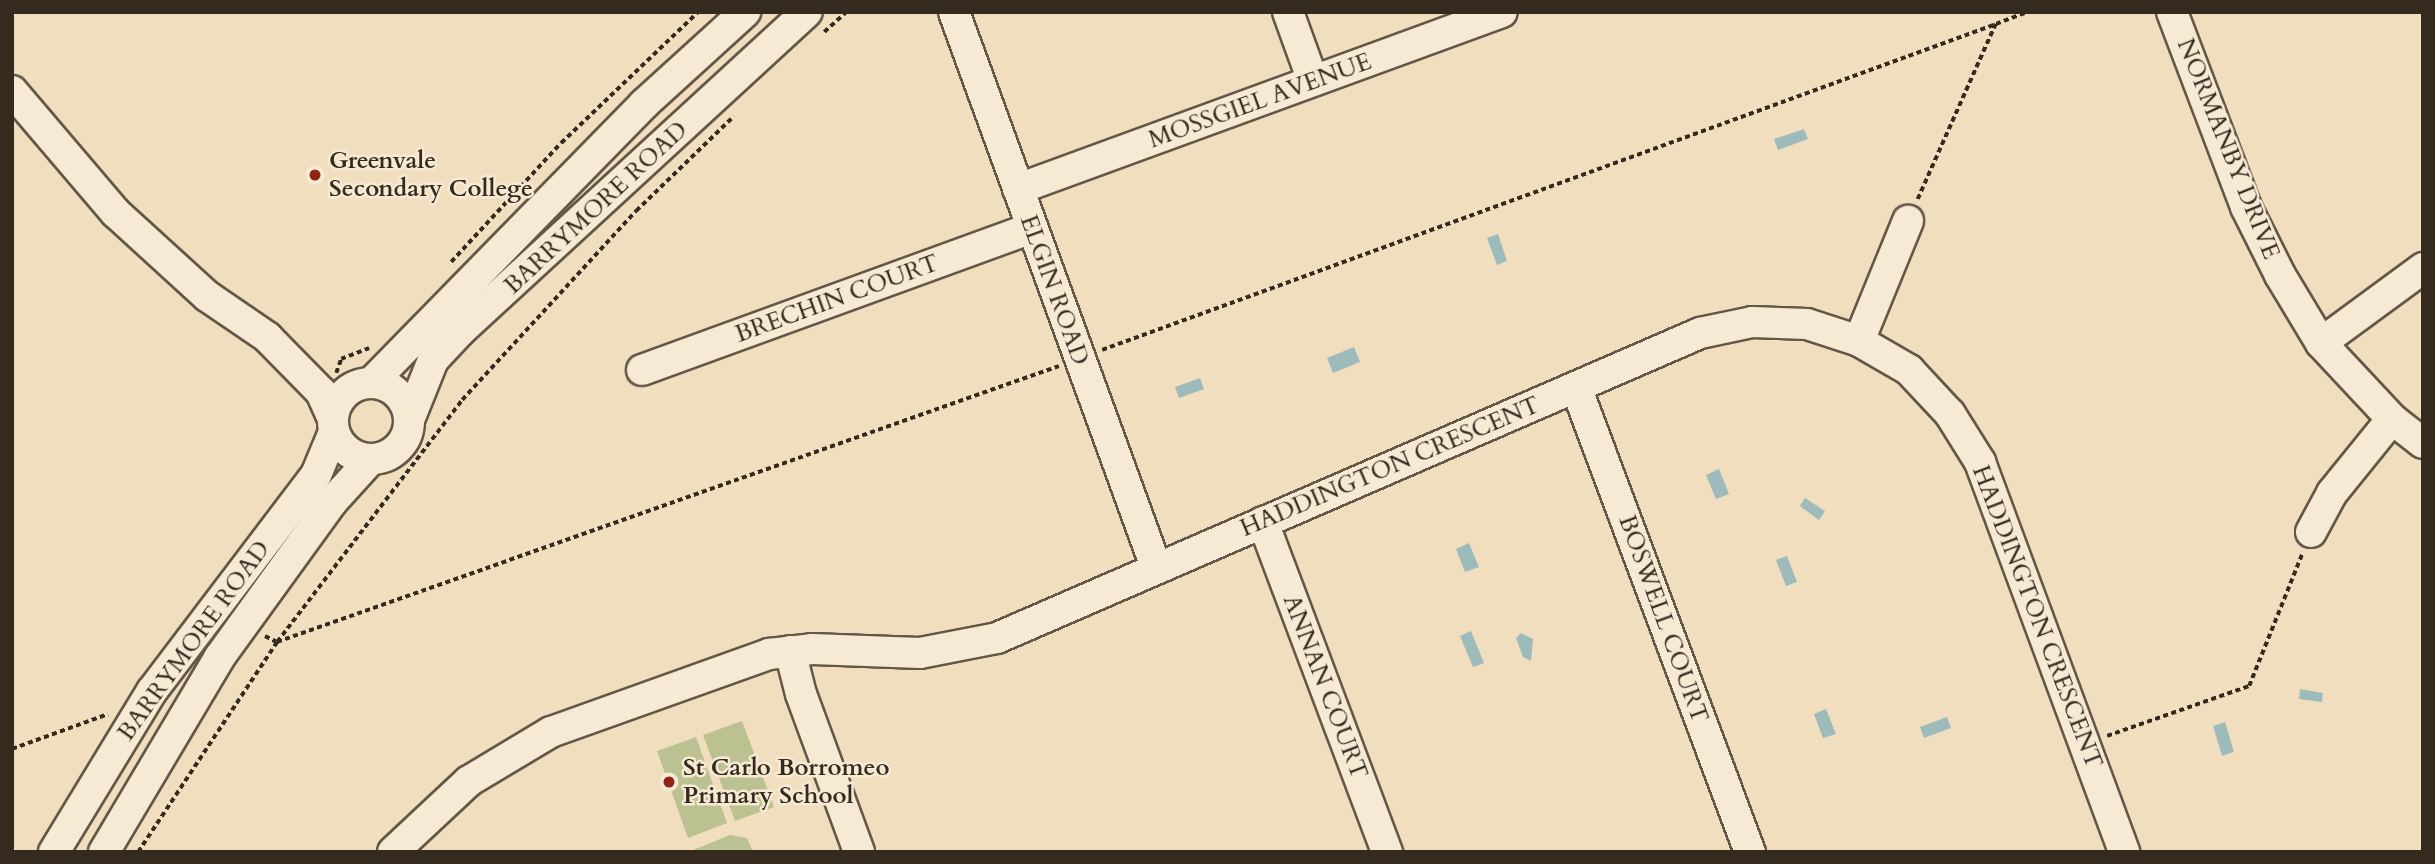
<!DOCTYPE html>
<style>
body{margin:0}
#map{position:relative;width:2435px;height:864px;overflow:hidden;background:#f1debf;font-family:Cardo,serif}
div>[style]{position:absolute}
.green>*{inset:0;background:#bbc191}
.water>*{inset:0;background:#9dbbba}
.path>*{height:3.5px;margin-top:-1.75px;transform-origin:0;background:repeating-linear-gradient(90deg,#352a1e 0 5px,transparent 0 8.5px)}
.roads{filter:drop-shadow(2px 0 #645746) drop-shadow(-2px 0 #645746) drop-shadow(0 2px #645746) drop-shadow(0 -2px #645746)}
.minor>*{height:30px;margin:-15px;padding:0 15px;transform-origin:15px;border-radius:15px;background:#f6ead5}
.minor>.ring{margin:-15px;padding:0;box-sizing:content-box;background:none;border:30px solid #f6ead5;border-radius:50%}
.dots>*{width:19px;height:19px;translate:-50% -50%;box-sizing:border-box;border:4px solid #f6ead5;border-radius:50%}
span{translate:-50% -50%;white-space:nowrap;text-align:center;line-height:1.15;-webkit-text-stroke:5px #f6ead5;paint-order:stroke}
.street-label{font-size:24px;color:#352a1e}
.poi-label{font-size:24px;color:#352a1e;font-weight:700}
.left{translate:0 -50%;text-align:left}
.frame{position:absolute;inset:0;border:14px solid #352a1e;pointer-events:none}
</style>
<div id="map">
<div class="green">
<div style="clip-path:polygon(742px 721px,774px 807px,735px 821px,703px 735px)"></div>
<div style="clip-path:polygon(696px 737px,727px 823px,688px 838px,657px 751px)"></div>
<div style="clip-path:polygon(730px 835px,747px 838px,753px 852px,688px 852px)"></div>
</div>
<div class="water">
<div style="clip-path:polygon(1804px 129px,1808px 139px,1778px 150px,1774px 139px)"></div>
<div style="clip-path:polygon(1498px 234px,1507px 261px,1497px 265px,1487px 238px)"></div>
<div style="clip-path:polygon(1354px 347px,1360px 362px,1333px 373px,1327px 358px)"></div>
<div style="clip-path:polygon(1200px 378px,1204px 389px,1179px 398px,1175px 387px)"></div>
<div style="clip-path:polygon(1719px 469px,1729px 494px,1716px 499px,1706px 475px)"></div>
<div style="clip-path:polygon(1805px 498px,1825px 511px,1819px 520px,1800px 506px)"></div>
<div style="clip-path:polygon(1469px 543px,1479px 567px,1465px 572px,1456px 549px)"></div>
<div style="clip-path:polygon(1787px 556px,1797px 582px,1786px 586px,1776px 560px)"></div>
<div style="clip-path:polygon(1471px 631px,1484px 663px,1473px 667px,1460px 636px)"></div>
<div style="clip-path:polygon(1521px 633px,1533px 639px,1531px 661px,1523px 657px,1516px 638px)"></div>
<div style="clip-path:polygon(2300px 689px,2323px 693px,2322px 702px,2299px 699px)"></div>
<div style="clip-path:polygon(1826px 709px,1836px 734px,1823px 738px,1814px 714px)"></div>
<div style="clip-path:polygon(1947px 717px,1951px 728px,1924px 738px,1920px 727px)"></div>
<div style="clip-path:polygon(2225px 722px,2234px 752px,2222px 756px,2213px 726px)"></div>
</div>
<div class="path">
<div style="left:1996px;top:24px;width:33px;rotate:-21deg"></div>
<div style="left:824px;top:32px;width:30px;rotate:-42deg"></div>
<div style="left:451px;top:262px;width:162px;rotate:-47.3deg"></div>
<div style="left:561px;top:143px;width:190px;rotate:-43.7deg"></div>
<div style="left:1102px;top:350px;width:952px;rotate:-20.03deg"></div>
<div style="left:1996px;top:24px;width:192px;rotate:114deg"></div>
<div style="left:336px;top:373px;width:15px;rotate:-70deg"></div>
<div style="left:341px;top:359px;width:30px;rotate:-21deg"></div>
<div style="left:265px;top:636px;width:13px;rotate:27deg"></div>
<div style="left:277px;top:642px;width:829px;rotate:-19.44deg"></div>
<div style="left:2107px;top:736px;width:151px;rotate:-19.4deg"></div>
<div style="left:2249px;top:686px;width:142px;rotate:-68.1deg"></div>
<div style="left:12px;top:749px;width:102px;rotate:-20deg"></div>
<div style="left:138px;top:852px;width:252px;rotate:-56.5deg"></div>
<div style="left:277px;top:642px;width:305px;rotate:-52.6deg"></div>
<div style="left:462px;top:400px;width:257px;rotate:-47.4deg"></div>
<div style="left:636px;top:211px;width:136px;rotate:-44.1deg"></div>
</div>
<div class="roads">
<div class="minor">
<div style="left:954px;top:12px;width:591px;rotate:70deg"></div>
<div style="left:1288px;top:12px;width:73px;rotate:70.1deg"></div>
<div style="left:2172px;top:12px;width:209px;rotate:69.2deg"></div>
<div style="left:2246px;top:207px;width:76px;rotate:63.4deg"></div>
<div style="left:2280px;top:275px;width:79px;rotate:58.9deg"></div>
<div style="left:2321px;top:343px;width:104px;rotate:46.9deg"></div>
<div style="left:2392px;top:419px;width:39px;rotate:38deg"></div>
<div style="left:12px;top:91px;width:160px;rotate:49.6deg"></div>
<div style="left:116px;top:213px;width:123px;rotate:42.4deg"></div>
<div style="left:207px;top:296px;width:73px;rotate:34.3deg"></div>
<div style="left:267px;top:337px;width:77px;rotate:45.5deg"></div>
<div style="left:321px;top:392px;width:27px;rotate:66deg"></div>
<div style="left:1018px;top:189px;width:515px;rotate:-20.09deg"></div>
<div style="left:1859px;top:341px;width:130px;rotate:-67.8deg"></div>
<div style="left:2321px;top:343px;width:127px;rotate:-36.3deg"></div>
<div style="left:642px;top:370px;width:415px;rotate:-20deg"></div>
<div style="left:372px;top:382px;width:389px;rotate:-45.6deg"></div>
<div style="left:644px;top:104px;width:137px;rotate:-42.3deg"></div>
<div class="ring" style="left:333px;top:383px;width:46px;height:46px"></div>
<div style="left:1576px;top:387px;width:496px;rotate:69.5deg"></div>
<div style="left:409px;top:420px;width:65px;rotate:-68.2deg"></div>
<div style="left:433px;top:360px;width:40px;rotate:-47deg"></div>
<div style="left:460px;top:331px;width:471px;rotate:-42.6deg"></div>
<div style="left:1263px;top:522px;width:353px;rotate:69.4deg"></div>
<div style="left:2311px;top:532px;width:44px;rotate:-61.7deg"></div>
<div style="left:2332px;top:493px;width:95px;rotate:-51deg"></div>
<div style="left:790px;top:651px;width:44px;rotate:75.7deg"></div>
<div style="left:801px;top:694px;width:168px;rotate:69.8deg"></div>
<div style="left:54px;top:852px;width:188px;rotate:-58.7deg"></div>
<div style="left:152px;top:691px;width:271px;rotate:-52.8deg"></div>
<div style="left:316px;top:475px;width:47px;rotate:-67.3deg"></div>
<div style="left:104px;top:852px;width:226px;rotate:-59.3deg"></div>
<div style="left:219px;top:658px;width:193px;rotate:-54.1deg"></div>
<div style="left:332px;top:502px;width:58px;rotate:-47.8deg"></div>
<div style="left:393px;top:852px;width:104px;rotate:-43.1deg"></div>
<div style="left:469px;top:781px;width:96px;rotate:-30.9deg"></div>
<div style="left:551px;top:732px;width:232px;rotate:-19.7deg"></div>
<div style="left:769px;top:654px;width:43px;rotate:-6.6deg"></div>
<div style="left:812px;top:649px;width:108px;rotate:2.1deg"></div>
<div style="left:920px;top:653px;width:78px;rotate:-11deg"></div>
<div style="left:997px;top:638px;width:766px;rotate:-23.45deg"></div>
<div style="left:1700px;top:333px;width:53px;rotate:-11.9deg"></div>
<div style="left:1752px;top:322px;width:55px;rotate:2.1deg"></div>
<div style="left:1807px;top:324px;width:55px;rotate:18.1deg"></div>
<div style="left:1859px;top:341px;width:58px;rotate:30.1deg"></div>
<div style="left:1909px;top:370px;width:60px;rotate:47deg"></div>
<div style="left:1950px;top:414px;width:57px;rotate:58deg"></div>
<div style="left:1980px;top:462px;width:416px;rotate:69.7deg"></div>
</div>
</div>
<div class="dots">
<div style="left:315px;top:175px;background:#8f2418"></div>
<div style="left:669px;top:782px;background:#8f2418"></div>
</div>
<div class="street-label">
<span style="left:1260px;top:101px;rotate:-20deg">MOSSGIEL AVENUE</span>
<span style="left:2228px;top:149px;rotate:68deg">NORMANBY DRIVE</span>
<span style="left:596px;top:208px;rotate:-43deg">BARRYMORE ROAD</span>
<span style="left:1054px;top:290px;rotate:70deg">ELGIN ROAD</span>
<span style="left:837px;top:299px;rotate:-20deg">BRECHIN COURT</span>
<span style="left:1390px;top:467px;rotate:-23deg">HADDINGTON CRESCENT</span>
<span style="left:2037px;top:617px;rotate:69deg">HADDINGTON CRESCENT</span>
<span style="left:1663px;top:619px;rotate:70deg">BOSWELL COURT</span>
<span style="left:194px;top:641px;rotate:-54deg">BARRYMORE ROAD</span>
<span style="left:1325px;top:687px;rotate:69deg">ANNAN COURT</span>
</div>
<div class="poi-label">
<span class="left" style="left:329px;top:175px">Greenvale<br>Secondary College</span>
<span class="left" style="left:683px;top:782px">St Carlo Borromeo<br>Primary School</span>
</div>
<div class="frame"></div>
</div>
